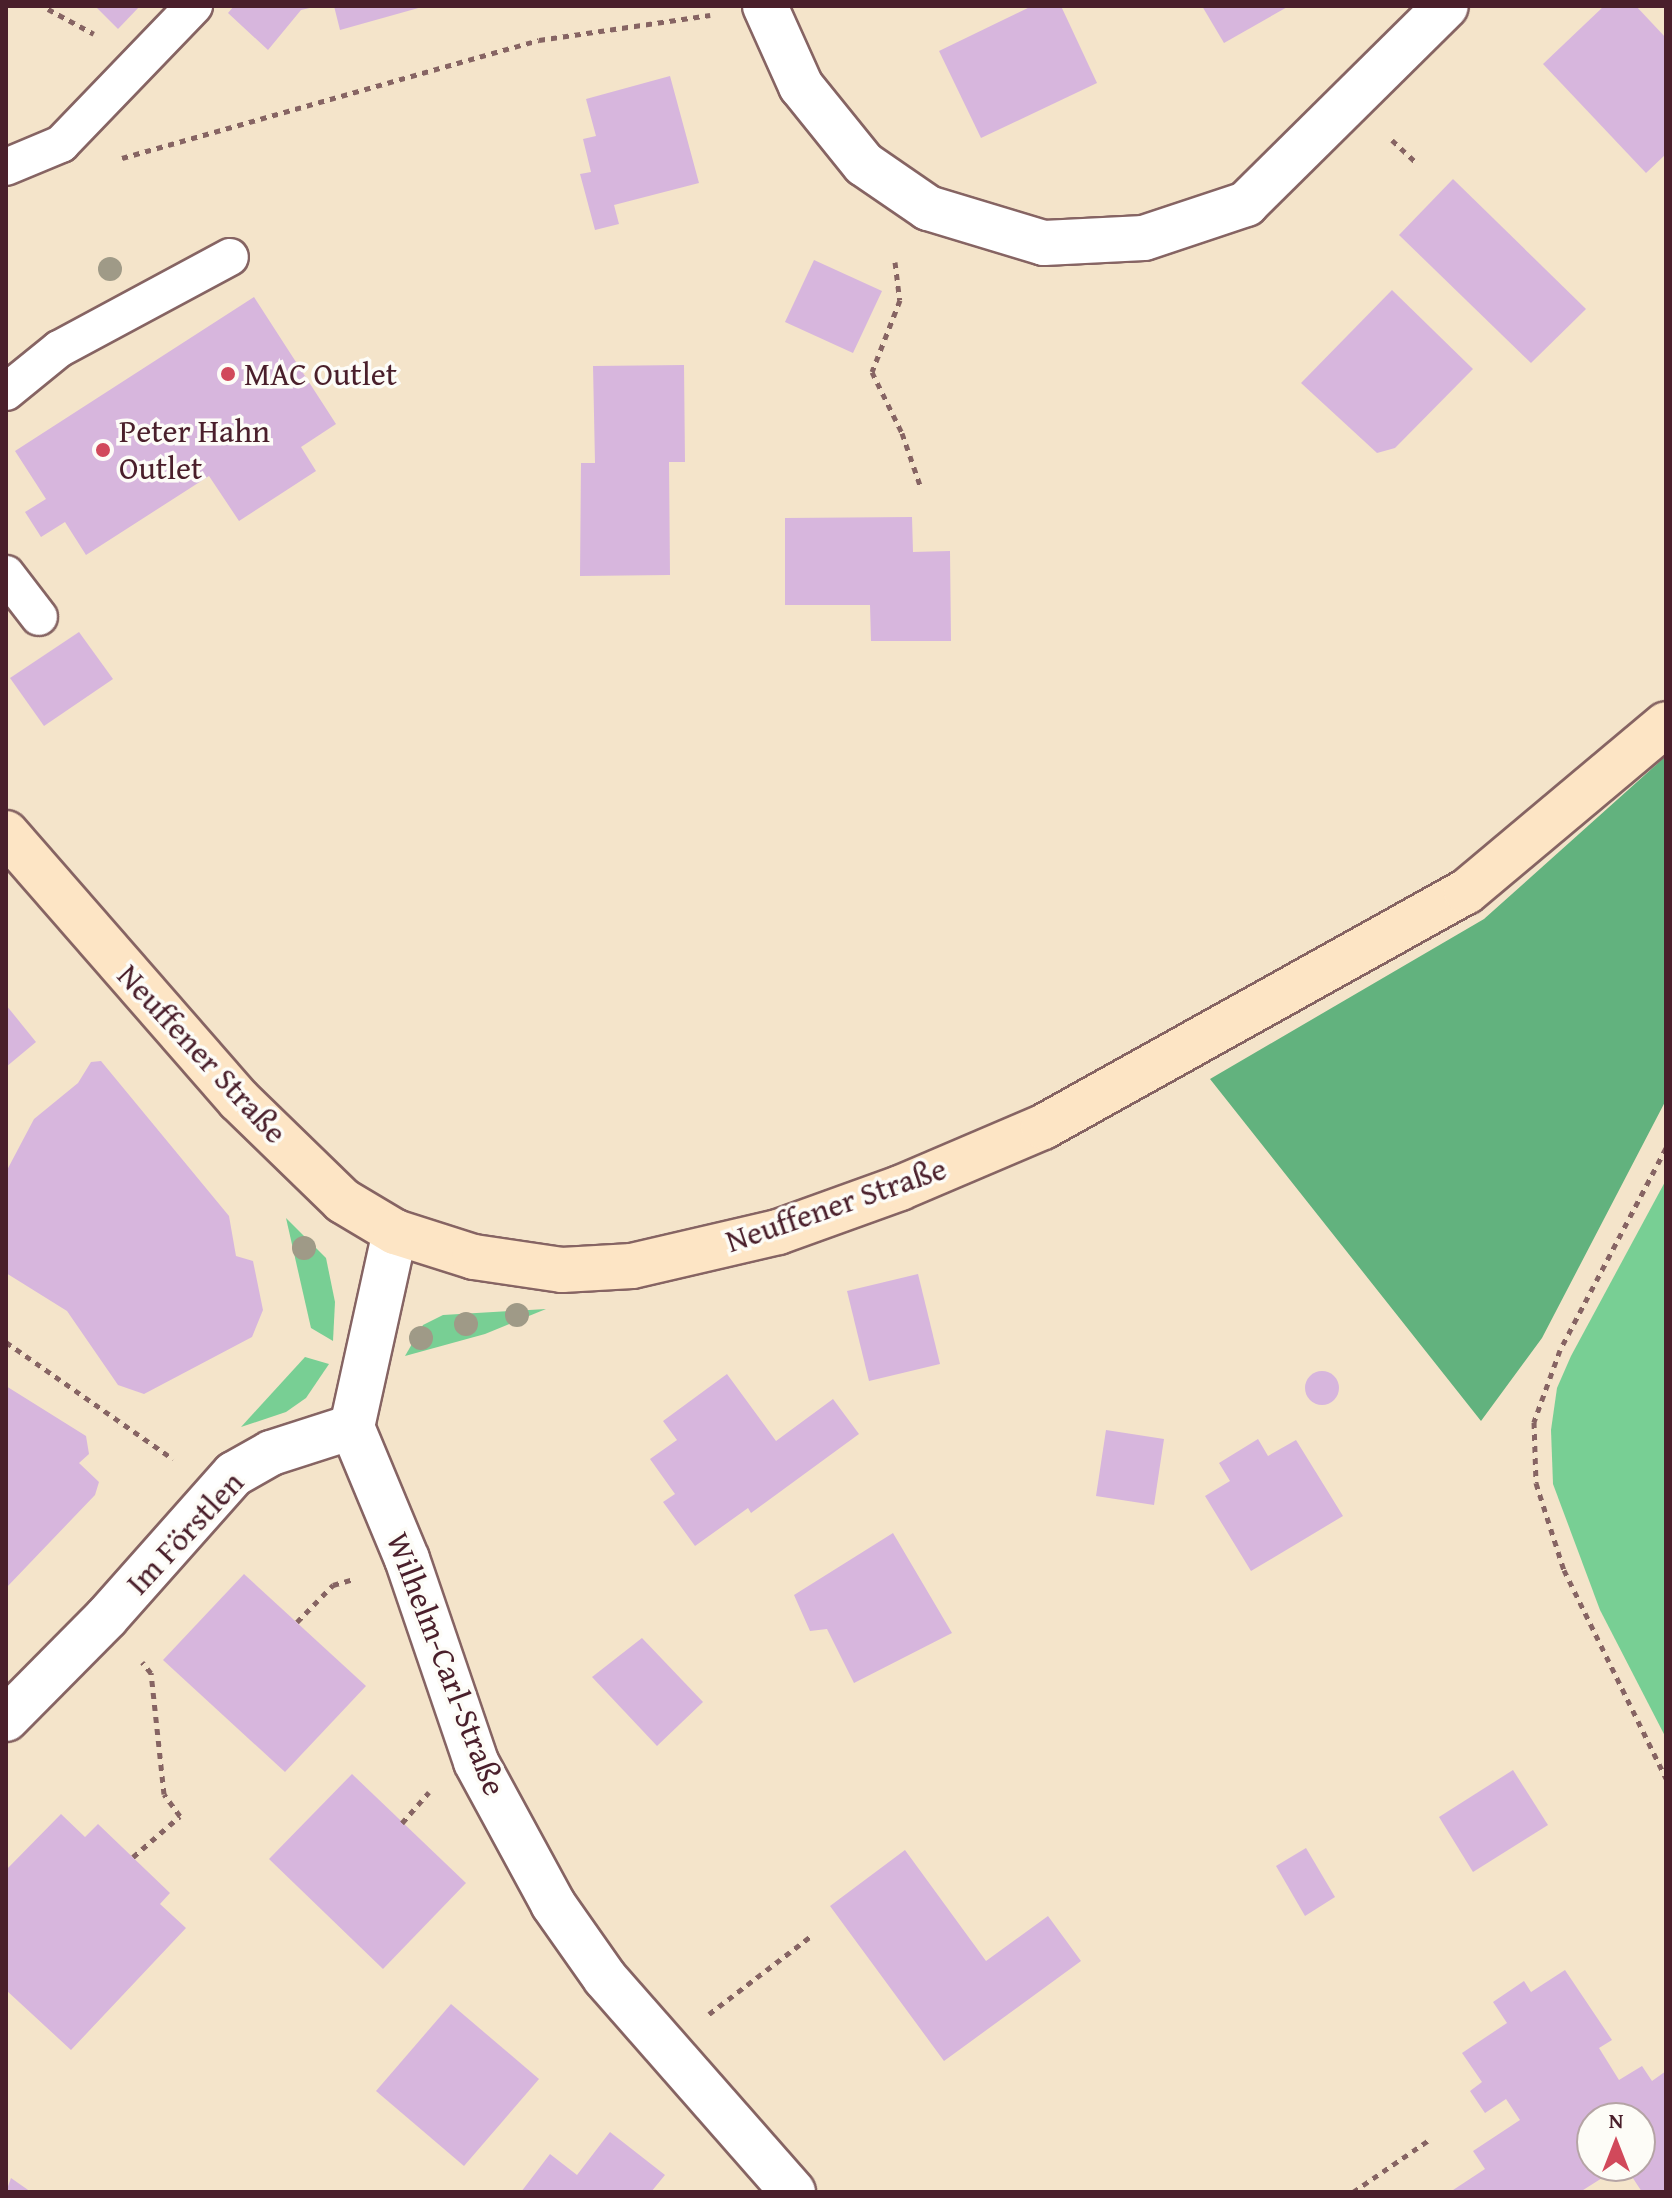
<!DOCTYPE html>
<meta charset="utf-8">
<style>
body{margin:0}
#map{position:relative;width:1672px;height:2198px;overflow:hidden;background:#f4e4ca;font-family:"Gentium Book Plus",serif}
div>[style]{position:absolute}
.green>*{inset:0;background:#78cf94}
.forest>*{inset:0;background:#62b27e}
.building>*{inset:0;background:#d7b6dd}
.round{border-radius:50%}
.path>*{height:5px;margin-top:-2.5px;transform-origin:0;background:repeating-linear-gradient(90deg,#866463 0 6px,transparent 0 12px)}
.roads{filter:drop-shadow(2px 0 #866463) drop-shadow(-2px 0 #866463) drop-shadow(0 2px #866463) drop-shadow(0 -2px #866463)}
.service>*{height:36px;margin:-18px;padding:0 18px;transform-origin:18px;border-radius:18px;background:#fff}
.minor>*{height:44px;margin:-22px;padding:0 22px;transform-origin:22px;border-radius:22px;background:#fff}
.secondary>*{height:44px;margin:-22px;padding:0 22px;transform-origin:22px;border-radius:22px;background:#fde5c5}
.trees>*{width:24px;height:24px;margin:-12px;border-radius:50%;background:#9f9a87}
.dots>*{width:22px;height:22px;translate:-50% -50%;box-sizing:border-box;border:4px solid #fdfcf7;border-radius:50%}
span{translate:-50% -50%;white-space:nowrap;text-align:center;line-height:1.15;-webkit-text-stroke:7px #fdfcf7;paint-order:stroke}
.poi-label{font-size:32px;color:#4a1f2b}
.left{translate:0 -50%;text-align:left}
.street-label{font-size:32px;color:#4a1f2b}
.frame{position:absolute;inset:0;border:8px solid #4a1f2b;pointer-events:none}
.north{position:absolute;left:1576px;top:2102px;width:80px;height:80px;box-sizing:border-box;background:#fdfcf7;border:2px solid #b5a4a5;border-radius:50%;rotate:0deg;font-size:22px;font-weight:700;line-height:32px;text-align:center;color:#4a1f2b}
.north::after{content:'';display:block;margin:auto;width:28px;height:36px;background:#d1495b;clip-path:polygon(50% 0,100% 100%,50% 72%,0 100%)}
</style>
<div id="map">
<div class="green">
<div style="clip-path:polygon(1666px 1180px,1666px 1738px,1600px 1610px,1553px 1484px,1551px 1430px,1557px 1388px,1571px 1356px)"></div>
<div style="clip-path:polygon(286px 1218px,326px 1258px,335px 1302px,333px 1341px,311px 1328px)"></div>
<div style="clip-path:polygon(546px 1309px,485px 1334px,405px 1356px,423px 1325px,443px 1315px)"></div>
<div style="clip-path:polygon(305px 1357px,329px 1364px,306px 1398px,286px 1412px,241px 1427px)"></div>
</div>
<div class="forest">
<div style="clip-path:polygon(1666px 756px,1666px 1100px,1542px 1338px,1481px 1421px,1210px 1079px,1484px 919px)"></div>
</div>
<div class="building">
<div style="clip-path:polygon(95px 6px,140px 6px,118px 29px)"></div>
<div style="clip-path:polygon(234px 6px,314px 6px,314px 7px,301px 10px,268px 50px,228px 13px)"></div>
<div style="clip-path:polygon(334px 6px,421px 6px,422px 7px,340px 30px)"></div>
<div style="clip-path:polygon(1032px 6px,1061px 6px,1097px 83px,981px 138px,939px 51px)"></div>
<div style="clip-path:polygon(1202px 6px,1289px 6px,1224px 43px)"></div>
<div style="clip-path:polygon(1604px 6px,1636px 6px,1666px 38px,1666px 154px,1646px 173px,1543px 64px)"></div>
<div style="clip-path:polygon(670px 76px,699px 183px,614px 205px,619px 224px,595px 230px,580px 174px,591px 172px,583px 139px,596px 136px,586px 99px)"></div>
<div style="clip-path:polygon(1453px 179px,1586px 309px,1531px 363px,1399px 235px)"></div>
<div style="clip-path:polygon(814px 260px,882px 291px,853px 353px,785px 322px)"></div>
<div style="clip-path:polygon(1392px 290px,1473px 369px,1395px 448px,1377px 453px,1301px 383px)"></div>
<div style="clip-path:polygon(254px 297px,336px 424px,301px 447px,316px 471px,239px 521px,209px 476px,86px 555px,65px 522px,41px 537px,25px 512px,46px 499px,15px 451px)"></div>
<div style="clip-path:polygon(684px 365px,685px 462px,669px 462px,670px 575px,580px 576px,581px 463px,595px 463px,593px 366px)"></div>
<div style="clip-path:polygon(912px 517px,913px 552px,950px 551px,951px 641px,871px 641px,870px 605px,785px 605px,785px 518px)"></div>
<div style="clip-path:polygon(79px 632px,113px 679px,44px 726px,10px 678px)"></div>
<div style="clip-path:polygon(6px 1005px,36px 1042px,6px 1067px)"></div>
<div style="clip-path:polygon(101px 1061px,229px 1216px,236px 1256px,253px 1261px,263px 1310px,252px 1337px,144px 1394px,118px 1385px,67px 1311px,6px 1273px,6px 1172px,34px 1119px,78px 1083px,91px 1062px)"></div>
<div style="clip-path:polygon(918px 1274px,940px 1364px,869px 1381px,847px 1291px)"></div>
<div class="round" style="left:1305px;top:1371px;width:34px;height:34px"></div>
<div style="clip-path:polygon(727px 1374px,776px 1441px,833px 1399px,859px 1434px,751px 1513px,748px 1508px,695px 1546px,663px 1502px,675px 1494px,650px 1459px,677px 1440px,663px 1421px)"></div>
<div style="clip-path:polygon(6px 1386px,86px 1436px,89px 1454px,79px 1463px,99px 1482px,95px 1495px,6px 1588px)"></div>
<div style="clip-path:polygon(1106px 1430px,1164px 1439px,1154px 1505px,1096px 1496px)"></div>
<div style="clip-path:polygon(1258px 1439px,1268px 1456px,1296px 1440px,1343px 1516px,1251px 1571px,1205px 1496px,1230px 1481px,1219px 1463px)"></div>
<div style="clip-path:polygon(893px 1533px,952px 1633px,854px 1683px,827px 1629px,810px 1631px,794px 1595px)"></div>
<div style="clip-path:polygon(244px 1574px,366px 1686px,285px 1772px,163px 1660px)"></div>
<div style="clip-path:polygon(642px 1638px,703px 1702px,657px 1746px,592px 1677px)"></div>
<div style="clip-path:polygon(1513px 1770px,1548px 1825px,1473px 1872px,1439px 1817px)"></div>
<div style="clip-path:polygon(352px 1774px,466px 1883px,383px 1969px,269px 1859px)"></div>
<div style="clip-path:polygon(61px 1814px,85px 1837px,98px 1824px,170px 1893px,160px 1904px,186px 1928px,71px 2050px,6px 1990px,6px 1870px)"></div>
<div style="clip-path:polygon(1306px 1848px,1335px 1897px,1305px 1916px,1276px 1866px)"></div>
<div style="clip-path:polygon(905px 1850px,986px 1961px,1048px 1916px,1081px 1961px,944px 2061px,830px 1906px)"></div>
<div style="clip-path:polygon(1565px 1970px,1612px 2040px,1599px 2048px,1619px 2080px,1642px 2066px,1652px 2081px,1666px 2071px,1666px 2192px,1642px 2192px,1625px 2166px,1640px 2166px,1640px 2118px,1592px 2118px,1592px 2166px,1621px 2166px,1580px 2192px,1450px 2192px,1485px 2169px,1473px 2151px,1520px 2120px,1506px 2099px,1485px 2113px,1470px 2091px,1482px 2082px,1462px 2053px,1507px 2023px,1493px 2002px,1524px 1981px,1531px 1992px)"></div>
<div style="clip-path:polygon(451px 2004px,539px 2079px,464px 2166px,376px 2091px)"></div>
<div style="clip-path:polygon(610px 2132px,665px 2175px,651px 2192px,521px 2192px,550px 2154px,577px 2175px)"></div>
<div style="clip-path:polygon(11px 2178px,31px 2192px,6px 2192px)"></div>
</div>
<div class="path">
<div style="left:48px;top:9px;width:52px;rotate:28.5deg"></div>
<div style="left:1392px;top:140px;width:35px;rotate:43deg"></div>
<div style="left:122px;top:158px;width:433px;rotate:-15.8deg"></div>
<div style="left:539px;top:40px;width:173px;rotate:-8.3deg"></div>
<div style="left:895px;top:262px;width:38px;rotate:83deg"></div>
<div style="left:900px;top:300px;width:77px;rotate:111.3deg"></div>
<div style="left:872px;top:372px;width:68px;rotate:63.8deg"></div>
<div style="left:902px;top:433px;width:58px;rotate:70.9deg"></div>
<div style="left:1666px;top:1148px;width:228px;rotate:117.7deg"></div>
<div style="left:1560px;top:1350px;width:77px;rotate:109.9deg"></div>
<div style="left:1534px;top:1422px;width:61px;rotate:88.1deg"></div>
<div style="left:1536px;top:1483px;width:91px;rotate:72.2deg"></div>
<div style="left:1564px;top:1570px;width:232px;rotate:63.9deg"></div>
<div style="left:6px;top:1342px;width:204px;rotate:35deg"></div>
<div style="left:297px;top:1622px;width:52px;rotate:-45.8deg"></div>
<div style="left:333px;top:1585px;width:22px;rotate:-16deg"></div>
<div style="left:402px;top:1823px;width:41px;rotate:-48.9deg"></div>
<div style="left:133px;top:1857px;width:62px;rotate:-41.1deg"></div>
<div style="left:180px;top:1816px;width:27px;rotate:-126deg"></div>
<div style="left:164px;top:1794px;width:122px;rotate:-96.1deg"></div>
<div style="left:151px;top:1673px;width:14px;rotate:-129deg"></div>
<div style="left:709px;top:2014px;width:128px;rotate:-37.4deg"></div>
<div style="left:1353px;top:2192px;width:92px;rotate:-34.4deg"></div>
</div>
<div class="roads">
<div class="service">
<div style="left:6px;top:167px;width:60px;rotate:-22.7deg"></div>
<div style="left:61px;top:144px;width:192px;rotate:-46.1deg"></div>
<div style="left:6px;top:392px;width:68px;rotate:-39.1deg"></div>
<div style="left:59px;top:349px;width:194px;rotate:-28.3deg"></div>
<div style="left:6px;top:574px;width:54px;rotate:52.5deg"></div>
</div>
<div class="minor">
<div style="left:765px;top:6px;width:88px;rotate:65.8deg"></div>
<div style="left:801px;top:86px;width:100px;rotate:51.1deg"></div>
<div style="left:864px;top:164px;width:78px;rotate:34.5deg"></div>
<div style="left:928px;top:208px;width:121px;rotate:16.8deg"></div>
<div style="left:1044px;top:243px;width:100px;rotate:-2.9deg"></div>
<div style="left:1144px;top:238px;width:108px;rotate:-18.4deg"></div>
<div style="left:1246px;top:204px;width:281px;rotate:-44.7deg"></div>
<div style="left:352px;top:1427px;width:143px;rotate:67.4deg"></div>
<div style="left:407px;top:1559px;width:214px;rotate:71.2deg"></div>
<div style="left:476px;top:1762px;width:162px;rotate:61.5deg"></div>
<div style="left:553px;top:1904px;width:90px;rotate:54.9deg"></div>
<div style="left:605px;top:1978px;width:285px;rotate:48.7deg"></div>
<div style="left:352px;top:1427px;width:200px;rotate:-77.6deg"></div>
<div style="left:6px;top:1719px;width:142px;rotate:-45.3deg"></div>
<div style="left:106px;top:1618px;width:193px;rotate:-48.4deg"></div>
<div style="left:234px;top:1474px;width:43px;rotate:-29.6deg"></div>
<div style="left:271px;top:1453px;width:85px;rotate:-17.8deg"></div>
</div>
<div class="secondary">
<div style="left:6px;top:833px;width:354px;rotate:48.9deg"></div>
<div style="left:239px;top:1100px;width:145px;rotate:44.2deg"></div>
<div style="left:343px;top:1201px;width:61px;rotate:30.8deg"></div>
<div style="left:395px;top:1232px;width:83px;rotate:17.6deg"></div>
<div style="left:474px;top:1257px;width:89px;rotate:8.4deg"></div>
<div style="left:562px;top:1270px;width:70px;rotate:-3.3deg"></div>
<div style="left:632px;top:1266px;width:150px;rotate:-13.1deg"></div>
<div style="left:778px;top:1232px;width:130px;rotate:-19.8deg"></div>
<div style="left:900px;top:1188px;width:155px;rotate:-23.1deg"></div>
<div style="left:1043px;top:1127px;width:484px;rotate:-29.1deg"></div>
<div style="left:1466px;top:892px;width:261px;rotate:-40deg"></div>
</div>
</div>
<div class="trees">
<div style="left:110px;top:269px"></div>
<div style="left:304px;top:1248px"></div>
<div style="left:517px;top:1315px"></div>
<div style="left:466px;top:1324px"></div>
<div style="left:421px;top:1338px"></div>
</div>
<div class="dots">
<div style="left:228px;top:374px;background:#d1495b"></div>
<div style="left:103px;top:450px;background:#d1495b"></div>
</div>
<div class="poi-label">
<span class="left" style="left:244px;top:374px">MAC Outlet</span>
<span class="left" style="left:119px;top:450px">Peter Hahn<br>Outlet</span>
</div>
<div class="street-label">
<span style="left:202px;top:1054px;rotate:47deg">Neuffener Straße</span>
<span style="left:836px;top:1205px;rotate:-19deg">Neuffener Straße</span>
<span style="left:185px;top:1533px;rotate:-47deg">Im Förstlen</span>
<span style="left:446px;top:1664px;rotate:69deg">Wilhelm-Carl-Straße</span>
</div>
<div class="frame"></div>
<div class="north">N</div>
</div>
